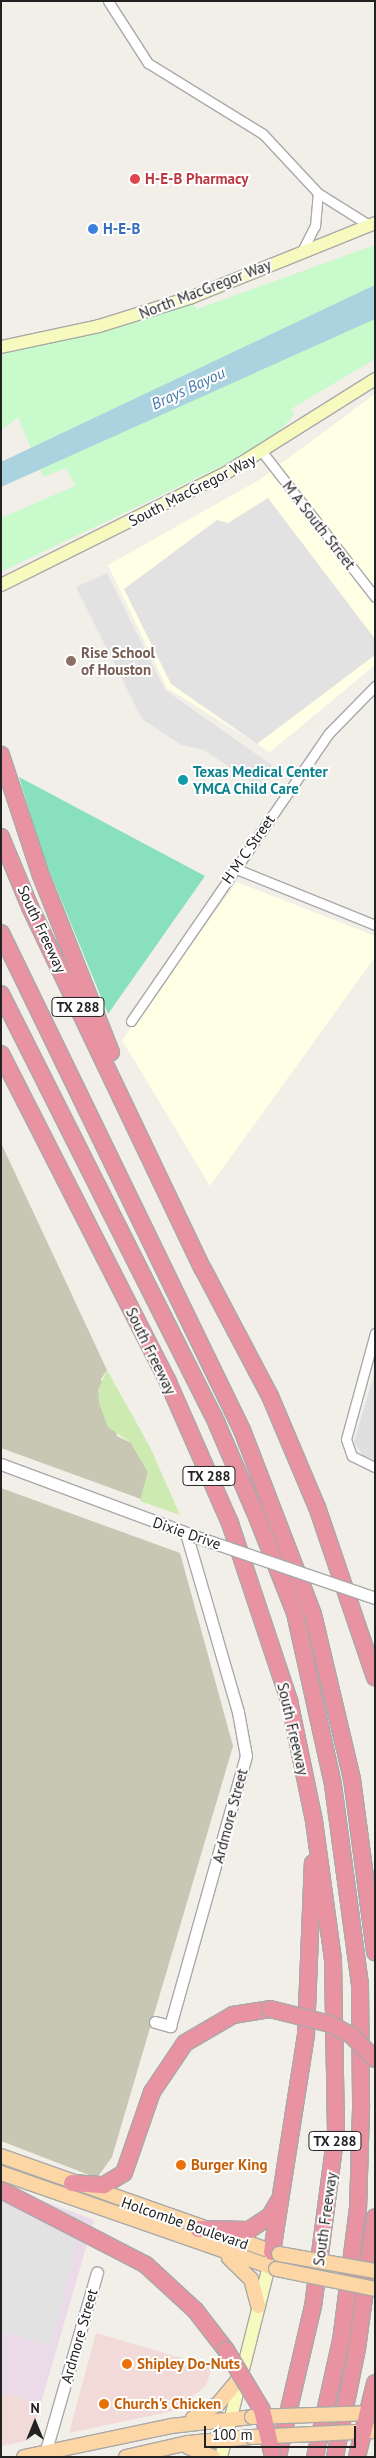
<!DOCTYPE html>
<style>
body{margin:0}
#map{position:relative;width:376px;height:2458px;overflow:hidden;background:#f2efe9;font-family:"PT Sans",sans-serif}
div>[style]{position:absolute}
.residential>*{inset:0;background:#e0dfdf}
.commercial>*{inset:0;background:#f2dad9}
.industrial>*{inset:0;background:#ebdbe8}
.education>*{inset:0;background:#ffffe5}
.construction>*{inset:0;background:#c7c7b4}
.grass>*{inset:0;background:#cdebb0}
.park>*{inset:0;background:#c8facc}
.pitch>*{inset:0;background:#88e0be}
.parking>*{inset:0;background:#e2e2e2}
.water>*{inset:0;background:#aad3df}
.roads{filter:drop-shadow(1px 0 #a9a9a9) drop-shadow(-1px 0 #a9a9a9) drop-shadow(0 1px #a9a9a9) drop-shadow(0 -1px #a9a9a9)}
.minor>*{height:9px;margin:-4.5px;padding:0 4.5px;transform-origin:4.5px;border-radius:4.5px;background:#fff}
.tertiary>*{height:11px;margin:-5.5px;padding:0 5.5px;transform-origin:5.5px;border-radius:5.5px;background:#fff}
.secondary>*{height:12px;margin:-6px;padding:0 6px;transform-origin:6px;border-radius:6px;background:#f7fabf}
.primary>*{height:14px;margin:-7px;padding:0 7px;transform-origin:7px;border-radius:7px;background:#fcd6a4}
.motorway>*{height:16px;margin:-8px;padding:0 8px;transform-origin:8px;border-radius:8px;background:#e892a2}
.bridges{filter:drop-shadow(1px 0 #a9a9a9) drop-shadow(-1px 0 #a9a9a9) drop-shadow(0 1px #a9a9a9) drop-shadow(0 -1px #a9a9a9)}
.tertiary-bridge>*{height:11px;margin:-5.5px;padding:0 5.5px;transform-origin:5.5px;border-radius:5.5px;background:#fff}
.primary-bridge>*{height:14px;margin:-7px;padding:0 7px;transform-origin:7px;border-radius:7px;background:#fcd6a4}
.motorway-bridge>*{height:16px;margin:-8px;padding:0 8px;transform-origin:8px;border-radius:8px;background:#e892a2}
.dots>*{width:14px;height:14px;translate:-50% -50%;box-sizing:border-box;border:2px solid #fff;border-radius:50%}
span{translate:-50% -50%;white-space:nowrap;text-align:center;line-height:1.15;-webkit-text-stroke:4px #fff;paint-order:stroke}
.shield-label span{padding:1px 4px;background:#fff;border:1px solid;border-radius:4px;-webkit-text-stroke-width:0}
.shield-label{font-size:14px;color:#222;font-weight:700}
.health-label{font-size:15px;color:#be3a42;font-weight:700}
.left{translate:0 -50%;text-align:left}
.shop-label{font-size:15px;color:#366cbe;font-weight:700}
.street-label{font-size:15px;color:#222}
.education-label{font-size:15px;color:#785e54;font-weight:700}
.culture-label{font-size:15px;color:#0d838f;font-weight:700}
.food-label{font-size:15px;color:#c56008;font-weight:700}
.water-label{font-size:16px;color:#4a7aab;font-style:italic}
.frame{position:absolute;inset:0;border:2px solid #222;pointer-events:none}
.north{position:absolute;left:10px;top:2398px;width:50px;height:50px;-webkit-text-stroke:4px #fff;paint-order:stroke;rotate:0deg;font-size:14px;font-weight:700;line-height:20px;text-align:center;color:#222}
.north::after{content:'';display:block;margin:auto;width:18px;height:22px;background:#222;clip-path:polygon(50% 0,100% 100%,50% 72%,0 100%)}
.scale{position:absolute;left:204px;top:2426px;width:152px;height:22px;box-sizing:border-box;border:2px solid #222;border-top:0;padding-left:6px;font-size:15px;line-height:18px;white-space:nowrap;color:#222;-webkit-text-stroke:4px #fff;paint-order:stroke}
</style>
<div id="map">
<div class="residential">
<div style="clip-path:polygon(375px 1371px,375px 1460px,363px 1456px,354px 1442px)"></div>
</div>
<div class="commercial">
<div style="clip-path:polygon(96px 2333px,212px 2367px,206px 2386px,173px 2411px,69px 2433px)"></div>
<div style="clip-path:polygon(1px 2393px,41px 2403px,30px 2440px,1px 2446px)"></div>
</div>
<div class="industrial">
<div style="clip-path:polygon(1px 2185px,94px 2220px,41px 2403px,1px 2393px)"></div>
</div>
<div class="education">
<div style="clip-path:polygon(375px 394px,375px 665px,270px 752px,167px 688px,108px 565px,259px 480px)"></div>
<div style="clip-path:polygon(237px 882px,375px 936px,375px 957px,210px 1186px,122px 1040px)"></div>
</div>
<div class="construction">
<div style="clip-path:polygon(1px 1143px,107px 1370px,101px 1379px,117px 1436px,131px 1443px,148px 1472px,141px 1499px,1px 1448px)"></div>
<div style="clip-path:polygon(1px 1488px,180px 1553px,233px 1746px,112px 2157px,97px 2178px,1px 2141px)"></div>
</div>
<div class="grass">
<div style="clip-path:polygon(107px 1370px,150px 1447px,180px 1515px,140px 1501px,148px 1472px,131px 1443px,108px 1427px,99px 1403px,98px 1390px)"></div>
</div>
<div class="park">
<div style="clip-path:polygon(375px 245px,375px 359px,291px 409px,294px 415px,279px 431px,234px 460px,1px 572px,1px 518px,75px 486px,66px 468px,43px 477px,18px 417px,1px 430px,1px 352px,192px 303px,197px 309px)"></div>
</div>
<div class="pitch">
<div style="clip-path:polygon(19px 777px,205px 876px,108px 1014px,42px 853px)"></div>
</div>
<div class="parking">
<div style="clip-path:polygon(268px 498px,375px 639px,375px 655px,257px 744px,171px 684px,124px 589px,217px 520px,228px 523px)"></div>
<div style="clip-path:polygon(107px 573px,165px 690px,272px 765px,258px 786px,204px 750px,181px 745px,142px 719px,76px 587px)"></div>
<div style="clip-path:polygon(1px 2203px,77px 2241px,51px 2347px,1px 2330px)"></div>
</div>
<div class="water">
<div style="clip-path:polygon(375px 285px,375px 319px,1px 487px,1px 462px)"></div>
</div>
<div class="roads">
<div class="minor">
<div style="left:108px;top:1px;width:74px;rotate:57.2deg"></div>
<div style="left:148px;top:63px;width:135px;rotate:31.7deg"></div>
<div style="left:263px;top:134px;width:81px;rotate:47deg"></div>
<div style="left:318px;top:193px;width:60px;rotate:32.1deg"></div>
<div style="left:301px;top:253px;width:30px;rotate:-63deg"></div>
<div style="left:315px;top:226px;width:33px;rotate:-85deg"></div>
<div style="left:263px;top:453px;width:182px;rotate:52.1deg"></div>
<div style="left:234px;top:868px;width:152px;rotate:22deg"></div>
<div style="left:131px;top:1021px;width:349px;rotate:-55.5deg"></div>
<div style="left:329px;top:733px;width:66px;rotate:-45.6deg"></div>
<div style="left:375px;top:1333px;width:110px;rotate:105.3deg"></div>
<div style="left:346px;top:1439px;width:18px;rotate:71deg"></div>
<div style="left:352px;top:1456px;width:25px;rotate:26deg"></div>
</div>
<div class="tertiary">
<div style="left:1px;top:1464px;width:204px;rotate:20.4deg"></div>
<div style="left:155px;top:2022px;width:16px;rotate:15deg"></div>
<div style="left:170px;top:2026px;width:280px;rotate:-74.3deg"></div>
<div style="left:246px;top:1756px;width:45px;rotate:-100.3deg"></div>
<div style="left:238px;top:1712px;width:186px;rotate:-106.2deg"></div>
<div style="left:44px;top:2457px;width:192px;rotate:-74deg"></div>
</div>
<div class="secondary">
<div style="left:1px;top:347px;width:100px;rotate:-12.1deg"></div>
<div style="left:99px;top:326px;width:97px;rotate:-17.3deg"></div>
<div style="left:192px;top:297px;width:197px;rotate:-22deg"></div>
<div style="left:1px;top:585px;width:251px;rotate:-26.5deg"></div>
<div style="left:226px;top:473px;width:176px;rotate:-32.2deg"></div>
<div style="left:221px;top:2457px;width:205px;rotate:-75.9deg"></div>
</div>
<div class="primary">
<div style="left:1px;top:2156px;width:295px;rotate:19.4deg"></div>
<div style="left:1px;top:2173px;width:291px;rotate:19.2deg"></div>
<div style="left:229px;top:2258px;width:30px;rotate:44deg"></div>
<div style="left:251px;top:2279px;width:28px;rotate:75deg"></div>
<div style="left:193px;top:2418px;width:29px;rotate:-29deg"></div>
<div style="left:218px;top:2404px;width:35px;rotate:-50deg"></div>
<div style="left:188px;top:2447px;width:27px;rotate:22deg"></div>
<div style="left:24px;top:2457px;width:150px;rotate:-11.9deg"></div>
<div style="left:171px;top:2426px;width:81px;rotate:-6.3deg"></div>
<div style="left:126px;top:2457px;width:64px;rotate:-12.7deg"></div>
<div style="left:188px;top:2443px;width:64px;rotate:-5.4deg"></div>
</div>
<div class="motorway">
<div style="left:1px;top:755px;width:124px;rotate:71.7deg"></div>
<div style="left:40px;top:873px;width:193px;rotate:68.4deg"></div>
<div style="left:1px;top:837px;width:76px;rotate:67.5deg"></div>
<div style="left:30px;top:907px;width:401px;rotate:64.5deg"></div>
<div style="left:203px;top:1269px;width:144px;rotate:62.2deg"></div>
<div style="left:270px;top:1396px;width:121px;rotate:67.1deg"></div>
<div style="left:317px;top:1507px;width:180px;rotate:71.2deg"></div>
<div style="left:1px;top:933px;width:552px;rotate:64.13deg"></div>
<div style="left:242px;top:1430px;width:197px;rotate:68.9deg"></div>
<div style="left:313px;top:1614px;width:170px;rotate:76.7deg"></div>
<div style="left:352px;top:1779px;width:175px;rotate:82.4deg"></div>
<div style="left:1px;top:994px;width:481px;rotate:63.3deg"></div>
<div style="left:217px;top:1424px;width:101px;rotate:66.7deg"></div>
<div style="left:257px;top:1517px;width:103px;rotate:68.4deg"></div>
<div style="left:295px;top:1613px;width:176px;rotate:77.5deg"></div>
<div style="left:333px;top:1785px;width:201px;rotate:82.3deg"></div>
<div style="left:360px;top:1984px;width:125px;rotate:89.5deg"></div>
<div style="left:361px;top:2109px;width:99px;rotate:91.7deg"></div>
<div style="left:358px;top:2208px;width:133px;rotate:97.3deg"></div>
<div style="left:341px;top:2340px;width:120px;rotate:102.5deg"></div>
<div style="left:1px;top:1054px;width:368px;rotate:63deg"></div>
<div style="left:168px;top:1382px;width:154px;rotate:66.3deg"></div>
<div style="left:230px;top:1523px;width:187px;rotate:71.6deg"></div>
<div style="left:289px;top:1700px;width:124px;rotate:78.3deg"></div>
<div style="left:314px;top:1821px;width:140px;rotate:82.2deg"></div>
<div style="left:333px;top:1960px;width:172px;rotate:89deg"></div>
<div style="left:336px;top:2132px;width:176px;rotate:97.5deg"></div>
<div style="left:313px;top:2306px;width:155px;rotate:103.1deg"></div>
<div style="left:72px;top:2183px;width:32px;rotate:4deg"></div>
<div style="left:104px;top:2185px;width:23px;rotate:-31deg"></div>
<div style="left:124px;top:2173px;width:86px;rotate:-70.9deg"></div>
<div style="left:152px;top:2092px;width:59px;rotate:-56deg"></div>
<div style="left:185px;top:2043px;width:56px;rotate:-30.3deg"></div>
<div style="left:233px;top:2015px;width:37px;rotate:-9deg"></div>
<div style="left:1px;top:2190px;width:163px;rotate:27.3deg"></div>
<div style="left:146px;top:2265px;width:67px;rotate:42.6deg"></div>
<div style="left:195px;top:2310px;width:51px;rotate:52.2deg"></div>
<div style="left:198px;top:2229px;width:51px;rotate:1.1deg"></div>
<div style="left:249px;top:2230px;width:25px;rotate:-34deg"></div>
<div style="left:270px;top:2216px;width:16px;rotate:-60deg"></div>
<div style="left:272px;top:2252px;width:221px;rotate:-81.1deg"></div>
<div style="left:306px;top:2034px;width:171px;rotate:-87.7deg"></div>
<div style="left:335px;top:2457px;width:110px;rotate:-78.5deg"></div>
<div style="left:357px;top:2349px;width:133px;rotate:-82.2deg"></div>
</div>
</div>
<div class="bridges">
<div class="tertiary-bridge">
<div style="left:197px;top:1537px;width:188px;rotate:18.9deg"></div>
</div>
<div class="primary-bridge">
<div style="left:279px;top:2254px;width:97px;rotate:10deg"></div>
<div style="left:276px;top:2269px;width:101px;rotate:11.4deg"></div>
<div style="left:252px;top:2417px;width:123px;rotate:-1.9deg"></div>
<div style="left:252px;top:2437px;width:123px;rotate:-2.8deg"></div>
</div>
<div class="motorway-bridge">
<div style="left:270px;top:2009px;width:62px;rotate:14deg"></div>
<div style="left:330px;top:2024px;width:24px;rotate:28deg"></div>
<div style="left:351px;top:2035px;width:34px;rotate:45deg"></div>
<div style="left:226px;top:2350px;width:70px;rotate:59deg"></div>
<div style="left:262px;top:2410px;width:48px;rotate:76.8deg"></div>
<div style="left:357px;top:2457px;width:76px;rotate:-76.3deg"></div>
</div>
</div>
<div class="dots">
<div style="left:135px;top:179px;background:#e0444e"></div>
<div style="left:93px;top:229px;background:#3f7fe0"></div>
<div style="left:71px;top:661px;background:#8d6e63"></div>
<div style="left:183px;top:780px;background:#0f9aa8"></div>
<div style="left:181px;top:2165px;background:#e8710a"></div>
<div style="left:127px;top:2364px;background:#e8710a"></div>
<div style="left:104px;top:2404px;background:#e8710a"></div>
</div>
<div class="shield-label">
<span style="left:78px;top:1007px">TX 288</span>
<span style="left:209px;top:1476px">TX 288</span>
<span style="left:335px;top:2141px">TX 288</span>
</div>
<div class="health-label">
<span class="left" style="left:145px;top:179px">H-E-B Pharmacy</span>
</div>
<div class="shop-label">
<span class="left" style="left:103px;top:229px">H-E-B</span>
</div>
<div class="street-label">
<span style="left:205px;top:289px;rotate:-21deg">North MacGregor Way</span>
<span style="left:192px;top:490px;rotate:-27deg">South MacGregor Way</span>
<span style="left:319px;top:525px;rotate:52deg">M A South Street</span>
<span style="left:248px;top:849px;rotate:-55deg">H M C Street</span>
<span style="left:42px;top:929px;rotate:65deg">South Freeway</span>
<span style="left:151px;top:1351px;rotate:64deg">South Freeway</span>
<span style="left:187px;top:1533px;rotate:19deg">Dixie Drive</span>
<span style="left:293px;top:1729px;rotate:77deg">South Freeway</span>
<span style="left:230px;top:1816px;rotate:-75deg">Ardmore Street</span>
<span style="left:325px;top:2219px;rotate:-82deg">South Freeway</span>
<span style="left:185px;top:2223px;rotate:19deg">Holcombe Boulevard</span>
<span style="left:79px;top:2336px;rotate:-74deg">Ardmore Street</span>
</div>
<div class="education-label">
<span class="left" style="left:81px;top:661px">Rise School<br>of Houston</span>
</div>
<div class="culture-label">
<span class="left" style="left:193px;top:780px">Texas Medical Center<br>YMCA Child Care</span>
</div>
<div class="food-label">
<span class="left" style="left:191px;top:2165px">Burger King</span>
<span class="left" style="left:137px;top:2364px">Shipley Do-Nuts</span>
<span class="left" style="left:114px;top:2404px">Church's Chicken</span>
</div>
<div class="water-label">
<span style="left:188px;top:388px;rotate:-25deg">Brays Bayou</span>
</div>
<div class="frame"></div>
<div class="north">N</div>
<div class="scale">100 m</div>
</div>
